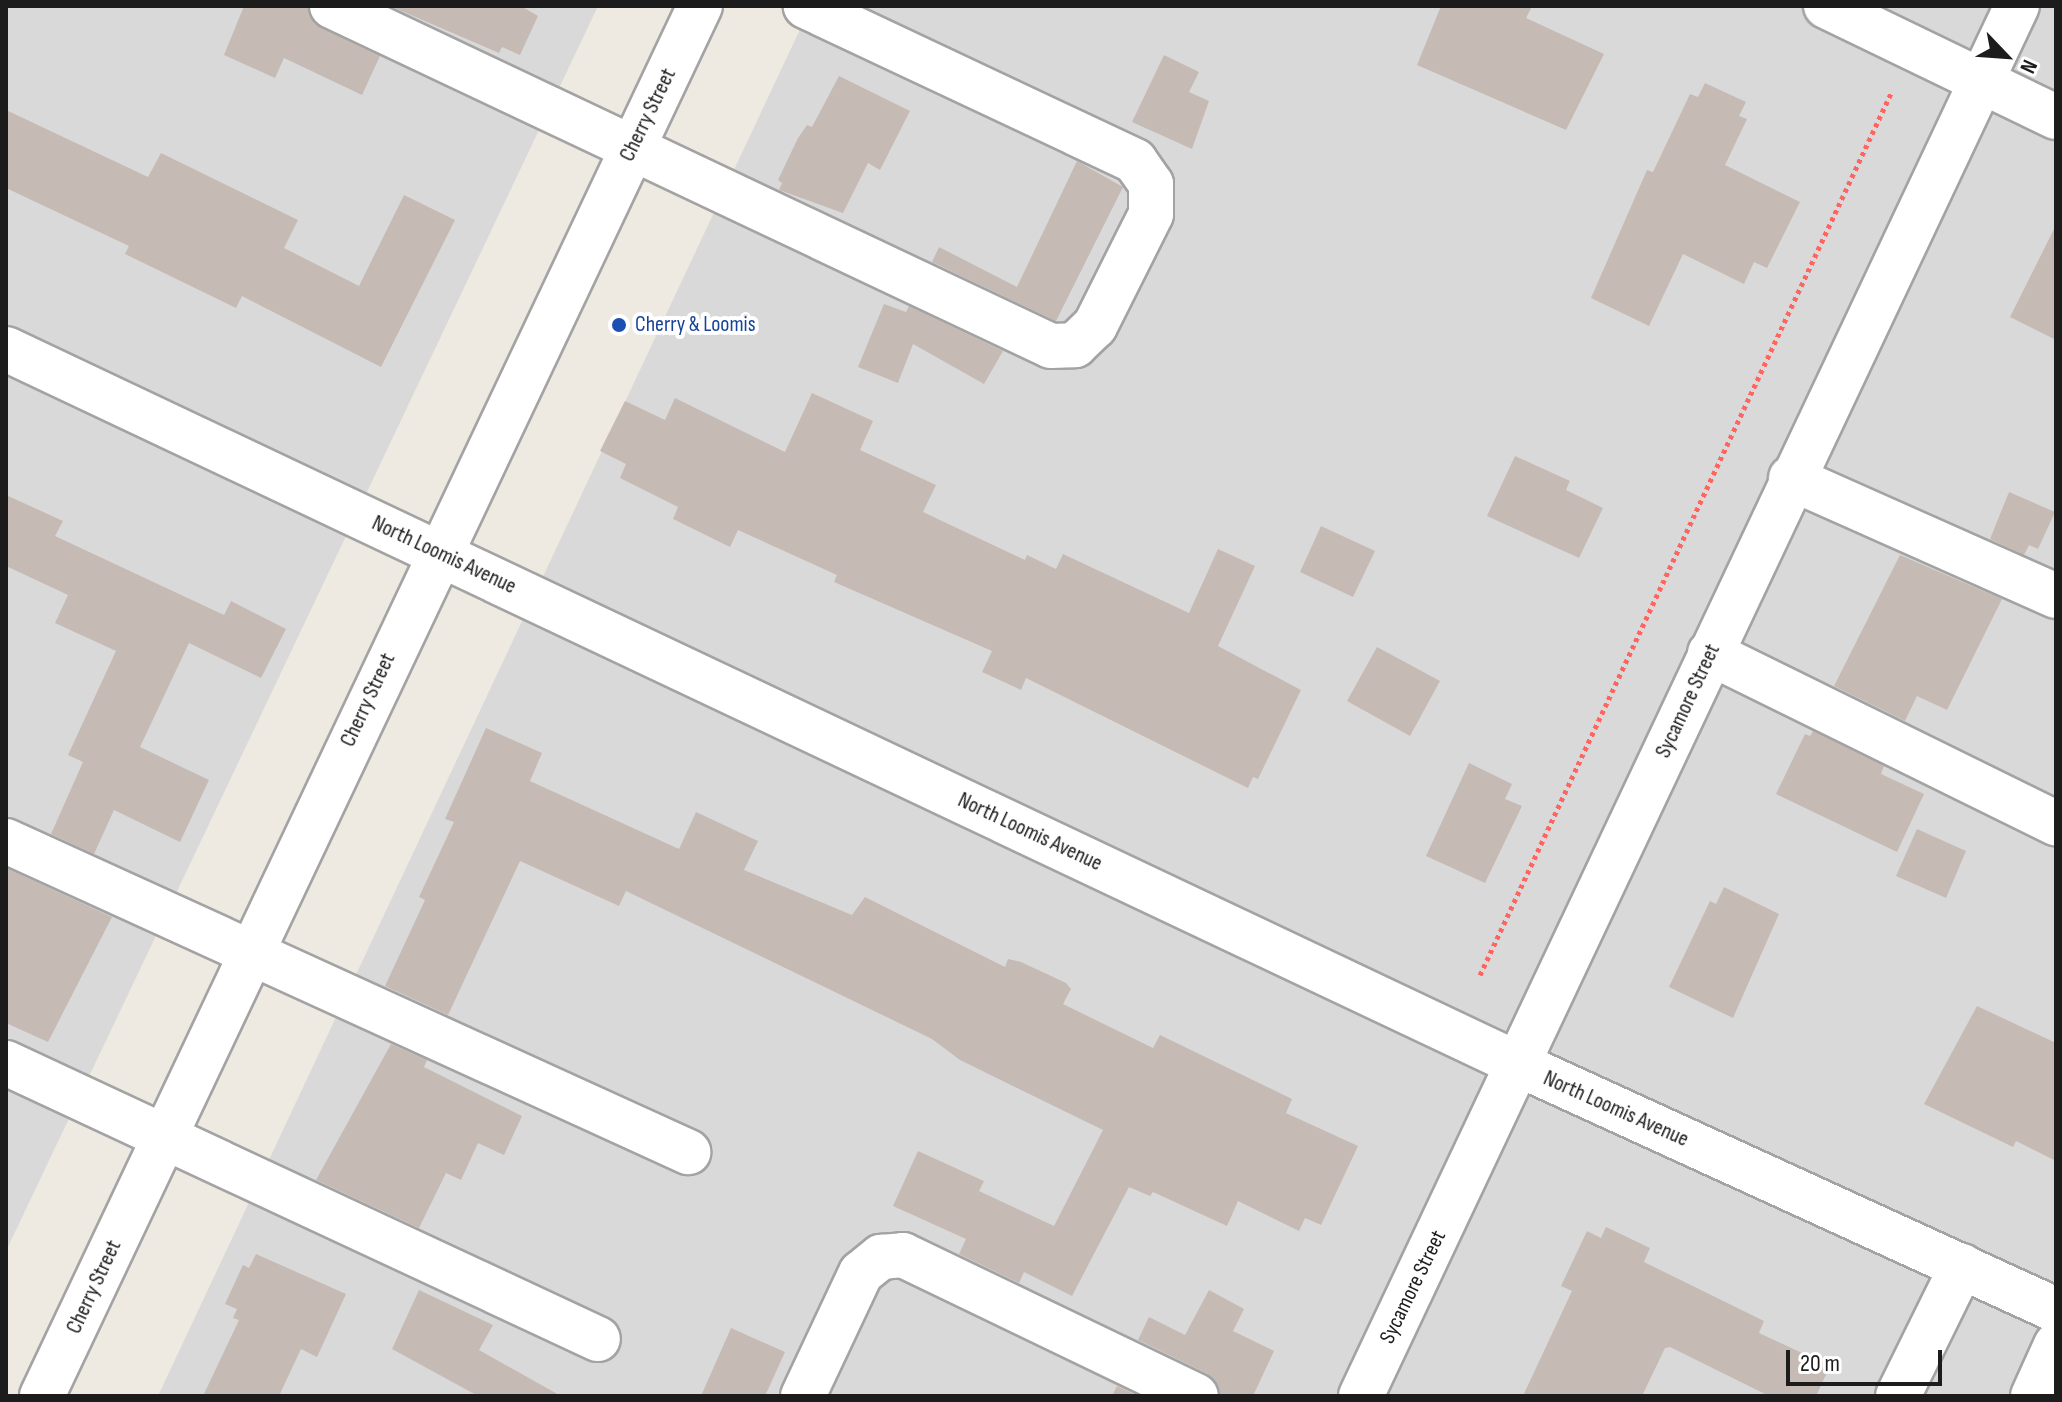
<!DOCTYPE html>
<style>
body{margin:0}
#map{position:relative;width:2062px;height:1402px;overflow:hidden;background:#eee9e1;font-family:"Sofia Sans Condensed",sans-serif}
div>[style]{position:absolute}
.residential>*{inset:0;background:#dad9d9}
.building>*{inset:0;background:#c6bab4}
.path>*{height:5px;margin-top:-2.5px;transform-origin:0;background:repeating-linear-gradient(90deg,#ff6461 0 4px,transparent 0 8px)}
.roads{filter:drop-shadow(2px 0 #a3a3a3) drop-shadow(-2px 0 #a3a3a3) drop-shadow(0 2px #a3a3a3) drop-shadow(0 -2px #a3a3a3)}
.minor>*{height:44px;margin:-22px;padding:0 22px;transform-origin:22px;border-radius:22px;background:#fff}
.dots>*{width:22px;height:22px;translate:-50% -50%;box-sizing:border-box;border:4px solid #fff;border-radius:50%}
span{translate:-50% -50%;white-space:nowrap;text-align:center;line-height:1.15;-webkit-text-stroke:8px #fff;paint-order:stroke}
.street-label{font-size:22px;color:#1c1c1c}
.transit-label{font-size:22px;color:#164399}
.left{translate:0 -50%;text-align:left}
.frame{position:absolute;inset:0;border:8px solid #1c1c1c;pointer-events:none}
.north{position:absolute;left:1966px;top:16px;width:80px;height:80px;-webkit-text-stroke:6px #fff;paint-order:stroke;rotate:115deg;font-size:22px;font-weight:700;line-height:32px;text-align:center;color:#1c1c1c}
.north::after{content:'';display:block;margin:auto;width:28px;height:36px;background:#1c1c1c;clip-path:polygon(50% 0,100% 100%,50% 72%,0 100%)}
.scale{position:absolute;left:1786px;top:1350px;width:156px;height:36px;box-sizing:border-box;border:4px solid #1c1c1c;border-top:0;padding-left:10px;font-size:24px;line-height:28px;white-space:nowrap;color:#1c1c1c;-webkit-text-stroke:6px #fff;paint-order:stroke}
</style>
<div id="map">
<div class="residential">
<div style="clip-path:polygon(6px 6px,598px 6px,6px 1251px)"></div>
<div style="clip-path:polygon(811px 6px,2056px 6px,2056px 1396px,158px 1396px)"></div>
</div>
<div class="building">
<div style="clip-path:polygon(244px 6px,307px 6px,321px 28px,380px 56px,362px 95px,284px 58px,275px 78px,224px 55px)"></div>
<div style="clip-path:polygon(390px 6px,521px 6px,538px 16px,520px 55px,502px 47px,499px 53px)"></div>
<div style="clip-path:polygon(1441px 6px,1532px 6px,1526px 18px,1604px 54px,1566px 130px,1417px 65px)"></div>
<div style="clip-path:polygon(1164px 55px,1199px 72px,1189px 92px,1209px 101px,1192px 149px,1132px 122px)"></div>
<div style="clip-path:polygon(839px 76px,910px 111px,880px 170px,868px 163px,843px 213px,779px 190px,782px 183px,778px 180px,798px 138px,807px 125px,812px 127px)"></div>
<div style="clip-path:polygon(1705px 83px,1746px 102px,1739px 116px,1747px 119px,1725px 165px,1800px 202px,1767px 268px,1754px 262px,1744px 284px,1683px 254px,1649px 326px,1591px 298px,1647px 170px,1653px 172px,1690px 94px,1698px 97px)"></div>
<div style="clip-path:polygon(6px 110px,148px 177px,161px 153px,298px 220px,284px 248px,359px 286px,404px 195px,455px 220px,381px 367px,242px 296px,236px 308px,125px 254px,129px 246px,6px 188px)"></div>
<div style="clip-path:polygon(1077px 161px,1123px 187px,1056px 321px,932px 262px,939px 247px,1017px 287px)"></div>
<div style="clip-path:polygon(2056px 225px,2056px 340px,2010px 317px)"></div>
<div style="clip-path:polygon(884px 304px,906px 312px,909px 306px,1003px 351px,984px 384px,913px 344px,898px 383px,858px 367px)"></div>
<div style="clip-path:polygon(812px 393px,873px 421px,860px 450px,936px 485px,923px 512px,1025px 560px,1027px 555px,1056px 569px,1063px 554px,1189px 613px,1218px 549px,1255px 566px,1218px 646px,1301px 690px,1258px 779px,1253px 777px,1248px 788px,1026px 678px,1021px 690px,982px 672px,992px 651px,834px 582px,837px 575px,738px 530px,730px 547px,673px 519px,678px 507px,620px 478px,626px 464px,600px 451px,625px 401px,665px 420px,675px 398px,785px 452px)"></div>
<div style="clip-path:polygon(1515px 456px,1570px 481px,1566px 490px,1603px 508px,1579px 558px,1487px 516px)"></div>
<div style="clip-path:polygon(2009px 492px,2055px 512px,2038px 549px,2029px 545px,2024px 555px,1990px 539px)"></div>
<div style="clip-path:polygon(6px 495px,63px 521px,55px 536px,224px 615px,231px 601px,286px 629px,261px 678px,189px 643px,140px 747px,209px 780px,180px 842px,114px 810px,94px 854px,51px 834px,83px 762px,68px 755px,116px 651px,55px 623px,68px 595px,6px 566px)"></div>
<div style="clip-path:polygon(1321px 526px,1375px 551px,1353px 597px,1300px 572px)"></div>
<div style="clip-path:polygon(1900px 555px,2002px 599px,1947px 710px,1917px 696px,1905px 721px,1834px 686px)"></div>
<div style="clip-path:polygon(1377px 647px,1440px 681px,1410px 736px,1347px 701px)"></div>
<div style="clip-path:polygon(486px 728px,542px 753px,530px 781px,679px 849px,696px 812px,758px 841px,744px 870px,852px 915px,865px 897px,1005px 967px,1008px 959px,1021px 962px,1066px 983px,1071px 989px,1063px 1004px,1153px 1048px,1160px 1035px,1292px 1099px,1286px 1113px,1358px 1146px,1321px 1225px,1305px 1218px,1299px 1231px,1238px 1201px,1227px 1226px,1153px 1192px,1150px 1196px,1129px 1187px,1072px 1296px,1024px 1272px,1019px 1283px,959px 1254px,966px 1239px,893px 1206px,918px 1151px,984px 1181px,979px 1191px,1054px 1226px,1103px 1130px,960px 1060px,932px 1039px,626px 891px,619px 906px,520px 861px,448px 1015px,385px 986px,425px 900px,419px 897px,454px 822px,445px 819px)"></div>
<div style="clip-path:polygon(1813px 731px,1884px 766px,1881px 774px,1924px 794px,1897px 852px,1776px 794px,1805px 734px,1810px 736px)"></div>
<div style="clip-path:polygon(1469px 763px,1512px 784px,1505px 799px,1522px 806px,1485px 883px,1426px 856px)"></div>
<div style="clip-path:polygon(1917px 829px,1966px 851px,1946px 898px,1896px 876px)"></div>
<div style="clip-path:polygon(6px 868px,112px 917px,48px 1042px,6px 1023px)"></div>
<div style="clip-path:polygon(1724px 887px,1779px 914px,1733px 1018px,1669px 987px,1710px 901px,1716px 904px)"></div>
<div style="clip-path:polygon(1977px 1006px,2056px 1043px,2056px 1161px,2016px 1141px,2013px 1147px,1924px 1104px)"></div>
<div style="clip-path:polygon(391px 1044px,427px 1060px,424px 1067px,522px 1116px,504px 1155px,478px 1143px,461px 1180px,446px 1173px,419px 1228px,316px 1180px)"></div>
<div style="clip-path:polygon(1606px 1227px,1650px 1248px,1644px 1262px,1764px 1321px,1759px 1333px,1830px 1366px,1816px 1396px,1769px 1396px,1670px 1347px,1665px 1348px,1642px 1396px,1523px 1396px,1572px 1291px,1561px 1286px,1587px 1231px,1601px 1238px)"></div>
<div style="clip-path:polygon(256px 1254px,346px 1294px,317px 1357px,301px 1349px,279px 1396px,203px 1396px,239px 1320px,233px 1318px,237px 1309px,225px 1304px,243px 1265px,249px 1268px)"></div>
<div style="clip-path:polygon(419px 1290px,493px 1325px,479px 1350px,561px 1396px,478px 1396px,392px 1349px)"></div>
<div style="clip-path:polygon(1209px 1290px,1244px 1309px,1233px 1331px,1274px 1351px,1253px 1396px,1221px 1396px,1208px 1374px,1138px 1340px,1149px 1317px,1185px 1335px)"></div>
<div style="clip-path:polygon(731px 1328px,785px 1352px,765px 1396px,701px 1396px)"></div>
<div style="clip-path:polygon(1117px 1386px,1138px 1396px,1112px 1396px)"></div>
</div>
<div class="path">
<div style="left:1480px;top:975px;width:975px;rotate:-65.01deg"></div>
</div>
<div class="roads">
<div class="minor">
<div style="left:332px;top:6px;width:795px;rotate:25.31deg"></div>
<div style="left:1051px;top:346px;width:24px;rotate:-2deg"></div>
<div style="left:1075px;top:345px;width:28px;rotate:-44deg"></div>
<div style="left:1095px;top:326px;width:125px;rotate:-63.4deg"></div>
<div style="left:1151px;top:214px;width:30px;rotate:-90deg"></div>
<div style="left:1151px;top:184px;width:28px;rotate:-125deg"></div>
<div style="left:1135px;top:161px;width:364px;rotate:-154.8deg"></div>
<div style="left:1826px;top:6px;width:255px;rotate:25.8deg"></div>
<div style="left:6px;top:349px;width:1675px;rotate:25.31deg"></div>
<div style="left:1520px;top:1065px;width:589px;rotate:24.56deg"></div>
<div style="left:1791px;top:478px;width:290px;rotate:24deg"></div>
<div style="left:1710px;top:653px;width:386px;rotate:26.2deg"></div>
<div style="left:6px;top:841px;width:750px;rotate:24.51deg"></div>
<div style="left:6px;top:1063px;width:653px;rotate:25deg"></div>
<div style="left:42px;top:1396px;width:1538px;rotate:-64.67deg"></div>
<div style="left:803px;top:1396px;width:136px;rotate:-64.8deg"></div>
<div style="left:861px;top:1273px;width:26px;rotate:-39deg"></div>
<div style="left:881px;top:1257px;width:22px;rotate:-5deg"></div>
<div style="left:903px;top:1255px;width:325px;rotate:25.7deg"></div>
<div style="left:1361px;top:1396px;width:1537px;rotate:-64.74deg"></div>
<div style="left:1898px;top:1396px;width:145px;rotate:-63.8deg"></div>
<div style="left:2033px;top:1396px;width:56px;rotate:-65.7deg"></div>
</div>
</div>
<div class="dots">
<div style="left:619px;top:325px;background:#1a4fb4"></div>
</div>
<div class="street-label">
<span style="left:648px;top:115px;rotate:-64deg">Cherry Street</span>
<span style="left:444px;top:555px;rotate:25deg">North Loomis Avenue</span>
<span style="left:368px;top:700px;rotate:-65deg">Cherry Street</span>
<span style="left:1688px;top:701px;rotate:-65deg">Sycamore Street</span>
<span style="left:1030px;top:832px;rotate:25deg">North Loomis Avenue</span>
<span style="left:1616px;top:1109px;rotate:24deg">North Loomis Avenue</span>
<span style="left:94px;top:1287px;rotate:-65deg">Cherry Street</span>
<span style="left:1413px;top:1287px;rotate:-64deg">Sycamore Street</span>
</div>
<div class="transit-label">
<span class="left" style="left:635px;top:325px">Cherry &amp; Loomis</span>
</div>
<div class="frame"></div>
<div class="north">N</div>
<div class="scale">20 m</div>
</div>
